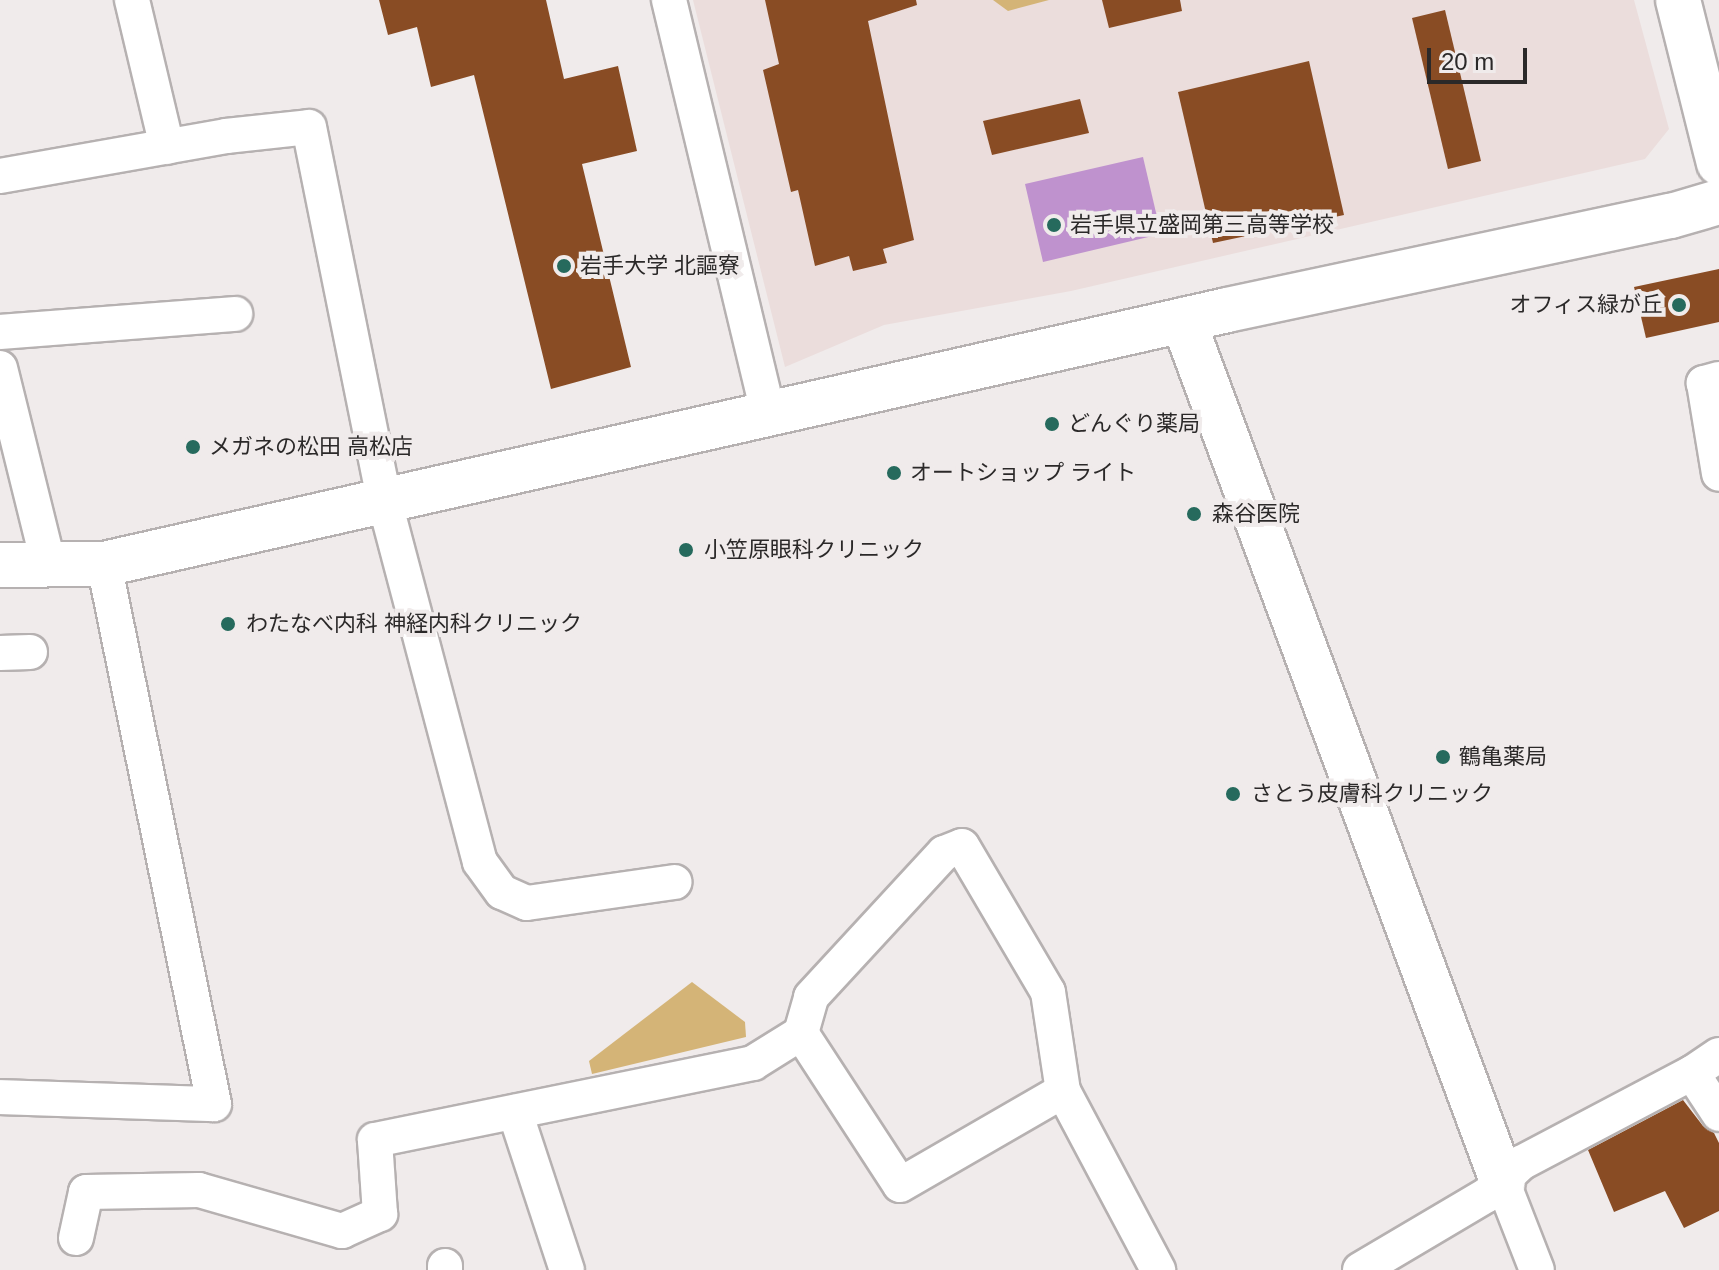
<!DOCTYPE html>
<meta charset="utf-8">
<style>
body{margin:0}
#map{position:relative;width:1719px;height:1270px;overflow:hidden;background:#f0ebeb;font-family:Arial,"Noto Sans JP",sans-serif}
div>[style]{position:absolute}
.built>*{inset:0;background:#ebdddc}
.green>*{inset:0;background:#d4b477}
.water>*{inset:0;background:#bf92ce}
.building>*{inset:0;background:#894c24}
.roads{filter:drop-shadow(2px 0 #b6b1b1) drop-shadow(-2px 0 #b6b1b1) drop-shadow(0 2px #b6b1b1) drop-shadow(0 -2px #b6b1b1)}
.street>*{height:34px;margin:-17px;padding:0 17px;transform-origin:17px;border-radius:17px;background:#fff}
.secondary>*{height:44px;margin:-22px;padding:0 22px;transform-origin:22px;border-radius:22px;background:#fff}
.dots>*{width:22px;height:22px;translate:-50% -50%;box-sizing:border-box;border:4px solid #f0ebeb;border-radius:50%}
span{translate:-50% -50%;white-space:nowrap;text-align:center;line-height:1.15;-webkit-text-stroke:8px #f0ebeb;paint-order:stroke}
.poi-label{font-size:22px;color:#2b2929}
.left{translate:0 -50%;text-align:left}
.right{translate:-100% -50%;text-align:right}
.scale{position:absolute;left:1427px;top:48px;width:100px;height:36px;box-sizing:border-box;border:4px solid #2b2929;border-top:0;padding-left:10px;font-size:24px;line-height:28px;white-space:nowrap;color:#2b2929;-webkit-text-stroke:6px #f0ebeb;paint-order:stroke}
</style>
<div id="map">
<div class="built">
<div style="clip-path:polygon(693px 0,1634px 0,1669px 129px,1645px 159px,1071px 291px,884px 325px,785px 367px)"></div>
</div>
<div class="green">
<div style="clip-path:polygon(993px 0,1049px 0,1008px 11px)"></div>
<div style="clip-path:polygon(692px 982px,745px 1022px,746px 1037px,592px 1074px,589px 1061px)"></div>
</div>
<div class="water">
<div style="clip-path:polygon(1143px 157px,1161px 234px,1043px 262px,1025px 184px)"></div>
</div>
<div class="building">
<div style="clip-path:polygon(379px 0,546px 0,564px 79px,618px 66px,637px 151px,582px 164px,631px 367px,551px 389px,474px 75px,431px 87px,417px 27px,388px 35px)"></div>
<div style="clip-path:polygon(765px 0,916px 0,917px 5px,868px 21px,914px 240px,883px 249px,887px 263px,853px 271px,849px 256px,815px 266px,798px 190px,791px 192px,763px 70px,779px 64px)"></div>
<div style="clip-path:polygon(1102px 0,1180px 0,1182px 11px,1109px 28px)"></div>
<div style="clip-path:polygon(1445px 10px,1481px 161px,1448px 169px,1412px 18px)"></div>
<div style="clip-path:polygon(1309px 61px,1344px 215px,1213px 243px,1178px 92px)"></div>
<div style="clip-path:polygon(1080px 99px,1089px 133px,992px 155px,983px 121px)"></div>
<div style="clip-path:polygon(1719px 269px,1719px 322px,1646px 338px,1634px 287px)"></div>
<div style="clip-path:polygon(1683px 1100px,1703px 1126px,1714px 1133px,1719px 1143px,1719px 1211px,1684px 1228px,1665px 1191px,1614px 1212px,1588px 1150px)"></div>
</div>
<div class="roads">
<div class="street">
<div style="left:132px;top:0;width:151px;rotate:76.6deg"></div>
<div style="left:669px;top:0;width:425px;rotate:76.5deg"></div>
<div style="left:0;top:176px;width:230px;rotate:-10deg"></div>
<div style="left:226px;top:136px;width:83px;rotate:-6.2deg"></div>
<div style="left:309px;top:127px;width:379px;rotate:78.6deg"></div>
<div style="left:384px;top:499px;width:375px;rotate:75.2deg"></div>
<div style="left:480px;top:862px;width:37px;rotate:54deg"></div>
<div style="left:502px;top:892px;width:27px;rotate:24deg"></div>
<div style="left:527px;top:903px;width:149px;rotate:-8.1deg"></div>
<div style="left:0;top:332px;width:236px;rotate:-4.4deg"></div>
<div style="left:0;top:368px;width:204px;rotate:76.1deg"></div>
<div style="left:1719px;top:379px;width:16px;rotate:165deg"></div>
<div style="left:1704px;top:383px;width:92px;rotate:80.6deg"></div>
<div style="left:0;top:653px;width:30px;rotate:-2deg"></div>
<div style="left:801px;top:1033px;width:181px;rotate:56.9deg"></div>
<div style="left:900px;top:1185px;width:188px;rotate:-30deg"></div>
<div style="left:1692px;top:1073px;width:49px;rotate:56.6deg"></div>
<div style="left:0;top:1097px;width:214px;rotate:1.9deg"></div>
<div style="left:214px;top:1104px;width:551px;rotate:-101.51deg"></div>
<div style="left:515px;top:1112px;width:166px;rotate:71.8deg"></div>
<div style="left:1503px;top:1183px;width:93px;rotate:68.7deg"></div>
<div style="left:76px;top:1238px;width:47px;rotate:-77.7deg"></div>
<div style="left:86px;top:1192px;width:113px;rotate:-1deg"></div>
<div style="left:199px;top:1190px;width:149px;rotate:16deg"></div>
<div style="left:342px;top:1231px;width:42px;rotate:-24.1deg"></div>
<div style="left:380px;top:1214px;width:74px;rotate:-93.9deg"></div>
<div style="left:375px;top:1140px;width:386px;rotate:-11.5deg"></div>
<div style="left:753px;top:1063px;width:57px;rotate:-32deg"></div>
<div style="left:801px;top:1033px;width:37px;rotate:-74deg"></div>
<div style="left:811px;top:997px;width:196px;rotate:-47.3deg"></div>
<div style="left:944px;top:853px;width:19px;rotate:-21deg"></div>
<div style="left:962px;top:846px;width:169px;rotate:59.5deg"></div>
<div style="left:1048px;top:992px;width:100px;rotate:81.4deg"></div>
<div style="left:1063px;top:1091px;width:203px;rotate:62deg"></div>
<div style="left:445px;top:1266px;width:4px;rotate:90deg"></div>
<div style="left:1360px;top:1270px;width:147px;rotate:-30.6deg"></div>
<div style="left:1487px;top:1195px;width:47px;rotate:-43.3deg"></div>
<div style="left:1521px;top:1163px;width:193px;rotate:-27.8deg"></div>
<div style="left:1692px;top:1073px;width:32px;rotate:-34deg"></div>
</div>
<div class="secondary">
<div style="left:1678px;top:0;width:168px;rotate:75.9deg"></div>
<div style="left:1183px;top:320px;width:920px;rotate:69.66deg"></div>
<div style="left:0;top:565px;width:104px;rotate:-0.6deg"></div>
<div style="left:104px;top:564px;width:1151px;rotate:-12.74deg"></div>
<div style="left:1227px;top:310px;width:454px;rotate:-12deg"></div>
<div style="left:1671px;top:216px;width:50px;rotate:-16.3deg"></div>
</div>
</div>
<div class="dots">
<div style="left:1054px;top:225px;background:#266a5d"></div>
<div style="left:564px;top:266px;background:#266a5d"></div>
<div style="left:1679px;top:305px;background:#266a5d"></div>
<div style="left:1052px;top:424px;background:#266a5d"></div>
<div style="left:193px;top:447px;background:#266a5d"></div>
<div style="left:894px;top:473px;background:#266a5d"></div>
<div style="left:1194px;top:514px;background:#266a5d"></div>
<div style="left:686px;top:550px;background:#266a5d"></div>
<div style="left:228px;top:624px;background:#266a5d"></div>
<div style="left:1443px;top:757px;background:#266a5d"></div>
<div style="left:1233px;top:794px;background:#266a5d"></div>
</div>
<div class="poi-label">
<span class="left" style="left:1070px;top:225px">岩手県立盛岡第三高等学校</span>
<span class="left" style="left:580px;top:266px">岩手大学 北謳寮</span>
<span class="right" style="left:1663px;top:305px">オフィス緑が丘</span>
<span class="left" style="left:1068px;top:424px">どんぐり薬局</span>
<span class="left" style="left:209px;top:447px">メガネの松田 高松店</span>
<span class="left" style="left:910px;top:473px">オートショップ ライト</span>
<span class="left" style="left:1212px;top:514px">森谷医院</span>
<span class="left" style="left:704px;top:550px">小笠原眼科クリニック</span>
<span class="left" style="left:246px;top:624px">わたなべ内科 神経内科クリニック</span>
<span class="left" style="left:1459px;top:757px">鶴亀薬局</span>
<span class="left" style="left:1251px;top:794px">さとう皮膚科クリニック</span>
</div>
<div class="scale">20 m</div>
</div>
